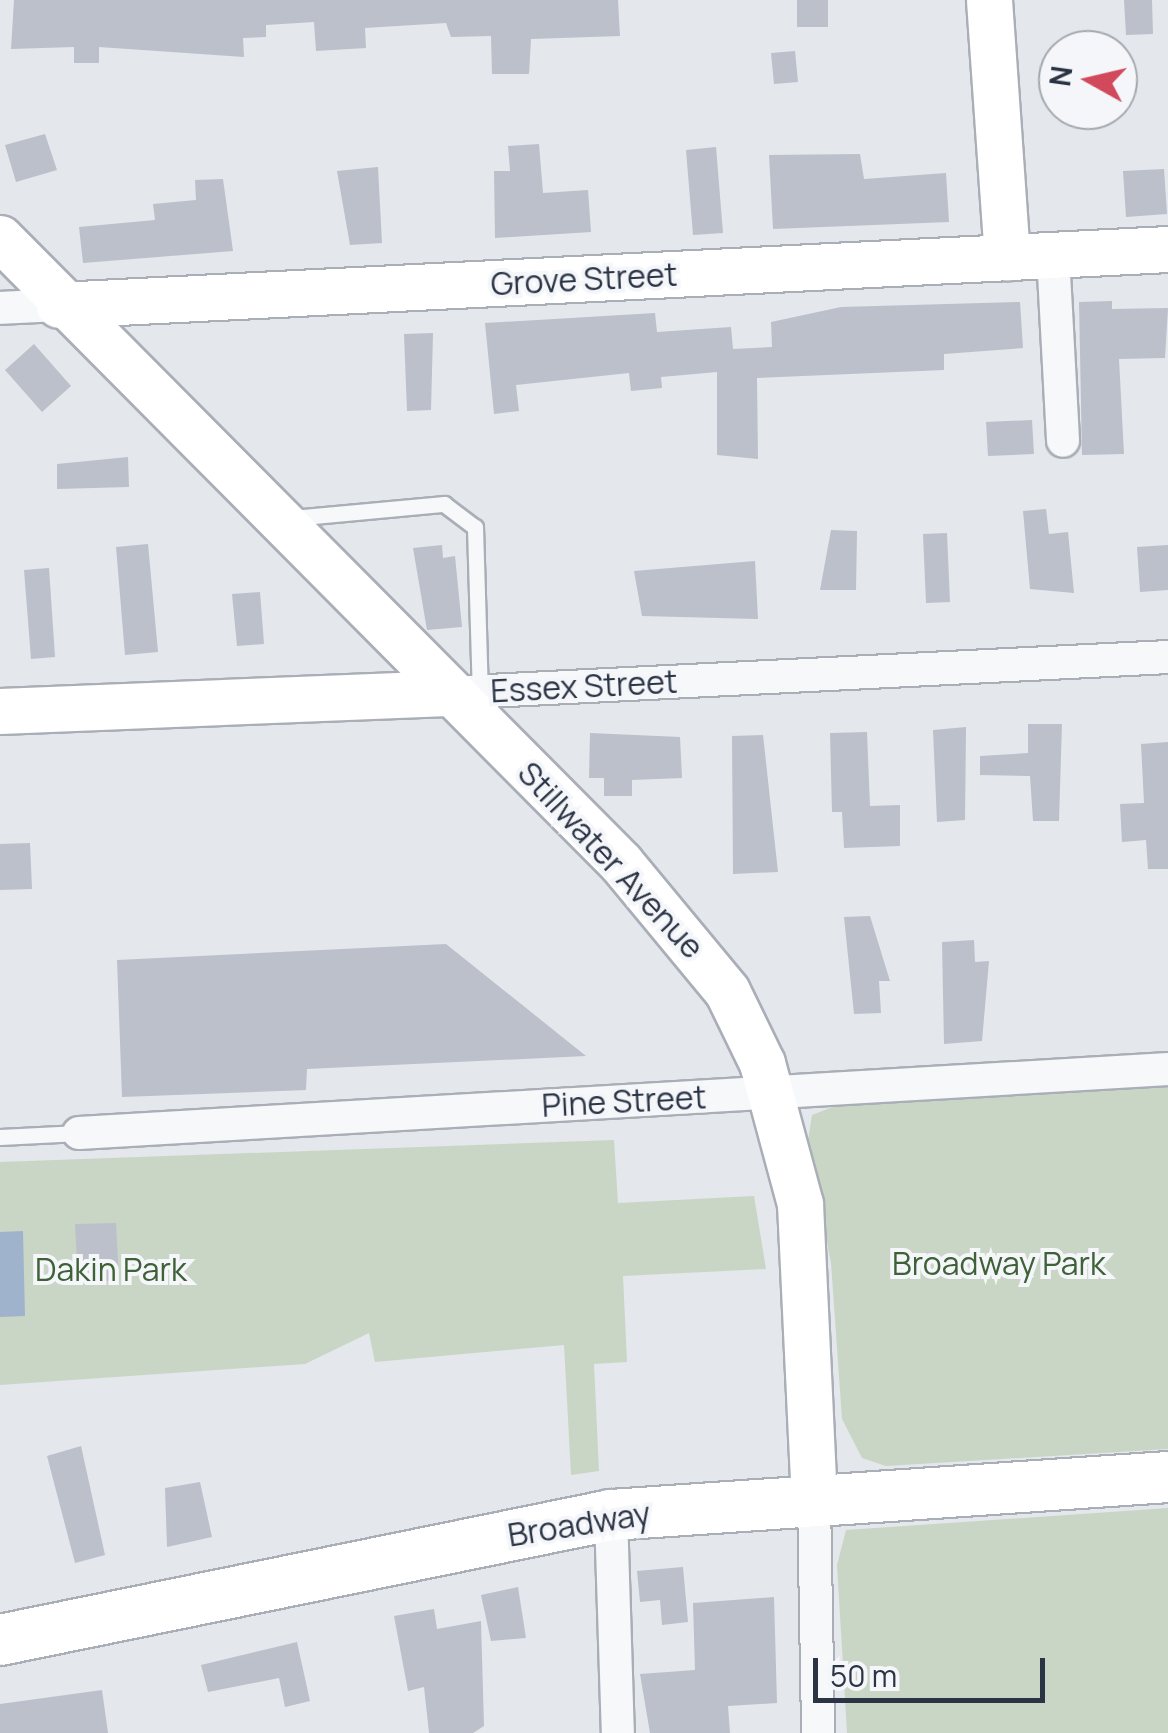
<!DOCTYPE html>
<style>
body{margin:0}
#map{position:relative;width:1168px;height:1733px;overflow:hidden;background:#e4e7ec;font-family:Manrope,sans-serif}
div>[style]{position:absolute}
.green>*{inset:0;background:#c9d6c5}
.water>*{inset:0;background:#9fb4cc}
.building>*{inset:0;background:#bbc0ca}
.roads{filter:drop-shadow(2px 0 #a9aeb7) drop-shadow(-2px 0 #a9aeb7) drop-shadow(0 2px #a9aeb7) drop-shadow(0 -2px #a9aeb7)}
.lane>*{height:15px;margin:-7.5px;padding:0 7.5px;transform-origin:7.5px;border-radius:7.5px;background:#f7f8fa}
.street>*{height:32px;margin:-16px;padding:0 16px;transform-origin:16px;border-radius:16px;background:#f7f8fa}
.secondary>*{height:45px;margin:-22.5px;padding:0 22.5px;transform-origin:22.5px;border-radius:22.5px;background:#fff}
.primary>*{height:50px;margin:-25px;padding:0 25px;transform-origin:25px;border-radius:25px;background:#fff}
span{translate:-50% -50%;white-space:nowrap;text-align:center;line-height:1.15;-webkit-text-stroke:8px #f4f6f9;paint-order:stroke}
.street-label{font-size:32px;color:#2b3445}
.park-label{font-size:32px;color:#3f6138}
.north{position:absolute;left:1038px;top:30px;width:100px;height:100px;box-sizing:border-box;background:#f4f6f9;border:2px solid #a4a8b1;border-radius:50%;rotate:278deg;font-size:28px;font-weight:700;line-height:40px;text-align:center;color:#2b3445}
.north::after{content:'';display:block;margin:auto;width:35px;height:45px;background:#d1495b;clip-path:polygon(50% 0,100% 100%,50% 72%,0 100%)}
.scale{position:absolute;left:813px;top:1658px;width:232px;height:45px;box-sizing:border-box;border:5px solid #2b3445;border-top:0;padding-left:12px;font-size:30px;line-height:35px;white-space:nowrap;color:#2b3445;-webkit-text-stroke:8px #f4f6f9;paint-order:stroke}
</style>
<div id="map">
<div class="green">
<div style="clip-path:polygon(1168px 1084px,1168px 1449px,886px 1466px,862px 1458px,842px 1419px,831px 1263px,808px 1141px,812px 1115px,835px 1106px)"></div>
<div style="clip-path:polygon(614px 1140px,618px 1203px,754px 1196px,766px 1269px,623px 1276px,627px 1362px,594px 1364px,599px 1471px,571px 1475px,564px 1345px,375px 1362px,369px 1333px,305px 1364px,0 1385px,0 1162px)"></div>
<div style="clip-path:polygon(1168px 1508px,1168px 1733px,847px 1733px,837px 1565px,846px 1530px)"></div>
</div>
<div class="water">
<div style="clip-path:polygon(23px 1231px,25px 1316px,0 1317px,0 1232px)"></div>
</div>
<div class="building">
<div style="clip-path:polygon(618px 0,620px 36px,531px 39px,529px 74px,492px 74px,491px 36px,451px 37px,446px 23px,365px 28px,366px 48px,316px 51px,314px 22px,266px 25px,266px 37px,243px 38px,244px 57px,99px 47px,99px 63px,74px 63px,74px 47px,11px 49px,14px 0)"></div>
<div style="clip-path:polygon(797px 0,828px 0,828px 27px,797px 27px)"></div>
<div style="clip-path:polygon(1124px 0,1152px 0,1153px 34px,1126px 35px)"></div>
<div style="clip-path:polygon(795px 51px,798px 82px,774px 84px,771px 53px)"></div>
<div style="clip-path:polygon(45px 134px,57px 170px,16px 182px,5px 145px)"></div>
<div style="clip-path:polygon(539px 144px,543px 193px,588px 190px,591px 232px,495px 238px,494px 171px,510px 171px,508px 146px)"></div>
<div style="clip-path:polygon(716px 147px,723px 233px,693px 235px,686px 150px)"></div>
<div style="clip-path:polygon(860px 154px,864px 179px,946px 173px,949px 222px,773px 229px,769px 155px)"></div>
<div style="clip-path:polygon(378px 167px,382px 243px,350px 245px,337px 171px)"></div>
<div style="clip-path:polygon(1164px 169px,1167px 214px,1126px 217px,1123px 171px)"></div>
<div style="clip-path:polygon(223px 179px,233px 251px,83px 263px,79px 227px,155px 220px,153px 204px,196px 200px,195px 180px)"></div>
<div style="clip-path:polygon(1112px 301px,1112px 309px,1168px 308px,1165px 358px,1119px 359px,1124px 454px,1082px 455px,1079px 302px)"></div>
<div style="clip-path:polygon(1020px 302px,1023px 348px,944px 354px,944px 370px,757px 378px,758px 459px,717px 455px,717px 372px,661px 377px,662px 388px,631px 391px,629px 373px,516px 385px,519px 411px,494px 414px,485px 323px,655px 313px,657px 332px,731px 327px,733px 349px,772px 347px,771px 322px,841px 307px)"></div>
<div style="clip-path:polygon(433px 333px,431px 410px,407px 411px,404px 334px)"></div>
<div style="clip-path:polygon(34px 344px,71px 386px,42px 412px,5px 370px)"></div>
<div style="clip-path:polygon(1032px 420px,1034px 454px,988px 456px,986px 422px)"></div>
<div style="clip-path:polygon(128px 457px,129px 487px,57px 489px,57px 464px)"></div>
<div style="clip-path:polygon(1046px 509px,1049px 534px,1068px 532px,1074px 593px,1030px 589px,1023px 511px)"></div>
<div style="clip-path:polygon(831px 530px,857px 531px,856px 590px,820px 590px)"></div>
<div style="clip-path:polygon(947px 533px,950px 602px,926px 603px,923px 534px)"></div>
<div style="clip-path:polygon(148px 544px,158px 652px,125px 655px,116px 547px)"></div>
<div style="clip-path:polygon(442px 545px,443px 558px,455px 556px,462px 627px,427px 630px,413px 548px)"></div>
<div style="clip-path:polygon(1168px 545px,1168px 590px,1140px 592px,1137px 547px)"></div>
<div style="clip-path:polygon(755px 561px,758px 619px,642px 616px,634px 571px)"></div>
<div style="clip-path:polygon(49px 568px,55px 657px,31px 659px,24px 570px)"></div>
<div style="clip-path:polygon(260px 592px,264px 644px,237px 646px,232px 594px)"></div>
<div style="clip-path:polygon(1028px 724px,1062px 724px,1059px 821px,1033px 821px,1030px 776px,980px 775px,980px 756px,1028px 753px)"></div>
<div style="clip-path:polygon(966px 727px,965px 820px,937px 822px,933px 730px)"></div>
<div style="clip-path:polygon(867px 732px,870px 806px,900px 805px,900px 846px,844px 848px,842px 812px,832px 812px,830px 733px)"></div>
<div style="clip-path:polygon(590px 733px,680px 737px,682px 778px,632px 780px,632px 796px,604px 796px,604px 778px,589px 778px)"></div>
<div style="clip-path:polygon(763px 735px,778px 872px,733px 874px,732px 736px)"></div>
<div style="clip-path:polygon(1168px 742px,1168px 869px,1148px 869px,1146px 840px,1122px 842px,1120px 804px,1144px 803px,1141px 744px)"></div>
<div style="clip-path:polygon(30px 843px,32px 889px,0 890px,0 844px)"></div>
<div style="clip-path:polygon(870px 916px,890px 981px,879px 981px,881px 1013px,854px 1014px,844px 917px)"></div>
<div style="clip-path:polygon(974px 940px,975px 962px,989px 961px,982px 1041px,944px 1044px,942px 942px)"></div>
<div style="clip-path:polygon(446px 944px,586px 1056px,307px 1069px,306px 1090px,122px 1097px,117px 960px)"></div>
<div style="clip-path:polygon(116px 1223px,119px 1280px,78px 1283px,75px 1224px)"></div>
<div style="clip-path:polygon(81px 1446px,105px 1555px,75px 1563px,47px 1456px)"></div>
<div style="clip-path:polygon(200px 1482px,212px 1537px,167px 1547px,165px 1488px)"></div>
<div style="clip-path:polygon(683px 1567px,688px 1622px,662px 1625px,660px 1600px,640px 1602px,637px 1571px)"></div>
<div style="clip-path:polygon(518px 1587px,526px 1638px,491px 1641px,481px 1595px)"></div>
<div style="clip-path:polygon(774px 1597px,777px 1703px,728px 1706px,730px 1733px,650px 1733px,640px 1674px,695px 1670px,693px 1603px)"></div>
<div style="clip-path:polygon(434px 1609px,437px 1629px,481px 1621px,484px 1726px,473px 1733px,429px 1733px,424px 1687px,408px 1691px,394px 1616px)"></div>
<div style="clip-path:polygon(297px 1642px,310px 1701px,285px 1707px,279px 1678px,208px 1692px,201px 1665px)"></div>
<div style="clip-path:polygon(102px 1690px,108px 1733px,0 1733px,0 1704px)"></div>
</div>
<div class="roads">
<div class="lane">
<div style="left:292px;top:518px;width:153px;rotate:-5.3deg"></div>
<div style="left:444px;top:504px;width:39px;rotate:37deg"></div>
<div style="left:475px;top:527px;width:165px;rotate:88.3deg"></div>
<div style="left:0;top:1137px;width:79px;rotate:-2.9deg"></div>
</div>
<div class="street">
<div style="left:1053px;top:255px;width:186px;rotate:86.9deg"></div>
<div style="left:0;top:308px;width:59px;rotate:-2.9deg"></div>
<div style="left:448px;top:693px;width:721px;rotate:-2.86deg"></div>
<div style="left:79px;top:1133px;width:1091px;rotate:-3.36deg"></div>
<div style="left:814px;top:1499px;width:234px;rotate:89deg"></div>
<div style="left:611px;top:1515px;width:218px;rotate:88.2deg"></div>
</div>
<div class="secondary">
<div style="left:989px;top:0;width:258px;rotate:86deg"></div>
<div style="left:0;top:238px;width:881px;rotate:45.18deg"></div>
<div style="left:621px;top:863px;width:166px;rotate:50.4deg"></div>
<div style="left:727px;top:991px;width:80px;rotate:64.1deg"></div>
<div style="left:762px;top:1063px;width:146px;rotate:74.9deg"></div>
<div style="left:800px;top:1204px;width:295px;rotate:87.3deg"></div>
<div style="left:59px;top:305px;width:1110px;rotate:-2.89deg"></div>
<div style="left:0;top:711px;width:448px;rotate:-2.3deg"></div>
</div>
<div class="primary">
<div style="left:0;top:1640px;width:624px;rotate:-11.56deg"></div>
<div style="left:611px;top:1515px;width:558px;rotate:-3.9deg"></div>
</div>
</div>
<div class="street-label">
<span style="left:584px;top:279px;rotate:-3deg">Grove Street</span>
<span style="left:584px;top:686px;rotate:-3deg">Essex Street</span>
<span style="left:611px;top:860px;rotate:47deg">Stillwater Avenue</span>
<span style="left:624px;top:1101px;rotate:-3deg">Pine Street</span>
<span style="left:579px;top:1524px;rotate:-9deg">Broadway</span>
</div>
<div class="park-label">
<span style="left:999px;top:1263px">Broadway Park</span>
<span style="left:111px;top:1269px">Dakin Park</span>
</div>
<div class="north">N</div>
<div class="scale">50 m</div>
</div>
